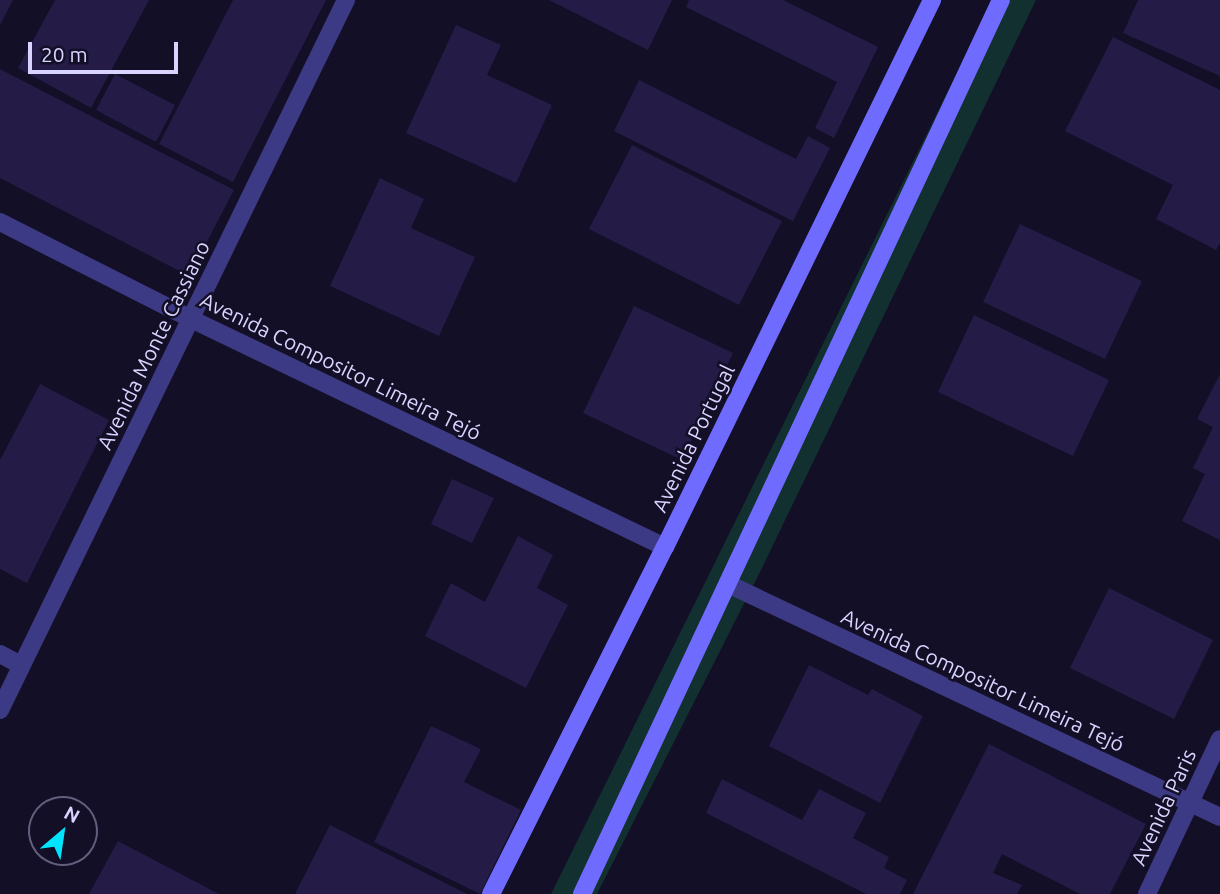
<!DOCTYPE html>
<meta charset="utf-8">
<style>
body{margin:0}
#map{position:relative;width:1220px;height:894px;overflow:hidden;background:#130f26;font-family:Ubuntu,sans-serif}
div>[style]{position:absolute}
.green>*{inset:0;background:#12302f}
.building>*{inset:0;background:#241b47}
.street>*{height:18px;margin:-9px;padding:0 9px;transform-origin:9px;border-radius:9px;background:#3d3a85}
.secondary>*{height:18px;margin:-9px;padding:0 9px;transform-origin:9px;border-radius:9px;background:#6f6bff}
span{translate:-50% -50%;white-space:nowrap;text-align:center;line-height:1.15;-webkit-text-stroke:5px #130f26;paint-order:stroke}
.street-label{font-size:21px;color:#d9d4ff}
.north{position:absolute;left:28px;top:796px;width:70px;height:70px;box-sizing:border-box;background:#130f26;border:2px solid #625e7d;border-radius:50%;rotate:29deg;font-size:19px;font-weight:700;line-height:28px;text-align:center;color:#d9d4ff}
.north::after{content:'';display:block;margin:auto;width:24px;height:32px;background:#00e5ff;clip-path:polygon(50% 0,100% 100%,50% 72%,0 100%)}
.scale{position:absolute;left:28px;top:42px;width:150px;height:32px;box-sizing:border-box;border:4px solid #d9d4ff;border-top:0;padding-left:9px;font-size:21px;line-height:24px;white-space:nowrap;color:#d9d4ff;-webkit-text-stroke:5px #130f26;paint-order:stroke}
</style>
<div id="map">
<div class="green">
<div style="clip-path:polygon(993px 0,1036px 0,761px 570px,597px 894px,551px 894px)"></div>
</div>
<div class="building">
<div style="clip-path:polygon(0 0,13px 0,0 25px)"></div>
<div style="clip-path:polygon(55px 0,149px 0,91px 108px,18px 68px)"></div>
<div style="clip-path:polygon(233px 0,326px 0,233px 182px,159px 144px)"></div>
<div style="clip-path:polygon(549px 0,672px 0,648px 50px)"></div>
<div style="clip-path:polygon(689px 0,783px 0,878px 47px,834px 138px,815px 128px,837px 82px,686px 7px)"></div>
<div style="clip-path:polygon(1138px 0,1220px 0,1220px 76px,1123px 33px)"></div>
<div style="clip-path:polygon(456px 25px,501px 45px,487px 75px,552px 105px,516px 183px,406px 133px)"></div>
<div style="clip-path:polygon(1113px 37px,1220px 90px,1220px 243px,1216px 250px,1156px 219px,1173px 185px,1065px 131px)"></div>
<div style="clip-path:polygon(0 69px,234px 190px,189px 276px,0 178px)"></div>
<div style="clip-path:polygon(115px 74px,175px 105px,156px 142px,96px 110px)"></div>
<div style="clip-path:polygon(639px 80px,796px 159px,808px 136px,830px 148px,793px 221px,614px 131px)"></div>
<div style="clip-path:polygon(632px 145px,782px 221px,739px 305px,589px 229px)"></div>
<div style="clip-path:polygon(380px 178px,424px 199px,411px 228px,475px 257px,439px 336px,330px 286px)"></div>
<div style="clip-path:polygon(1020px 224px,1142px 281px,1105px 359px,983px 302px)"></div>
<div style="clip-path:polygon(634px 306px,733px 353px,682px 460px,583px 413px)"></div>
<div style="clip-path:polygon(974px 315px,1109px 380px,1073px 456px,938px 392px)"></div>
<div style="clip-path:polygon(1220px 374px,1220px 540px,1182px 521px,1205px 474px,1193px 468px,1213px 427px,1197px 419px)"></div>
<div style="clip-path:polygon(40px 384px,109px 420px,27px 583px,0 569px,0 460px)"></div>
<div style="clip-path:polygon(452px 479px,494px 498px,472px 543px,431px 524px)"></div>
<div style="clip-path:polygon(518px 536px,553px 555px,537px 588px,568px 605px,526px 688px,425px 636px,451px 583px,485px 602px)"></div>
<div style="clip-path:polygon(1109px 588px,1213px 640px,1174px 719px,1070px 668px)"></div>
<div style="clip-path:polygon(809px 665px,868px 695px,872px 689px,923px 716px,880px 803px,769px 746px)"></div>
<div style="clip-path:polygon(431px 726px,481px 749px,464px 782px,521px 810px,480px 894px,374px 842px)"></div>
<div style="clip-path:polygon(989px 744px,1146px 824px,1110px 894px,1080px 894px,1002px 854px,993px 873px,1022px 885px,1017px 894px,913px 894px)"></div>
<div style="clip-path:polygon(722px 779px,802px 820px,819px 789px,866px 813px,853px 838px,889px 857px,884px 868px,907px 880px,900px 894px,866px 894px,706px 813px)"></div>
<div style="clip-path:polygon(330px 825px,467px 894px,295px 894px)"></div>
<div style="clip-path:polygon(118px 841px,219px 894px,89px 894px)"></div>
</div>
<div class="street">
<div style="left:0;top:222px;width:214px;rotate:26.9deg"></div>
<div style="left:191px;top:319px;width:526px;rotate:25.69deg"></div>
<div style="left:728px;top:584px;width:544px;rotate:25.34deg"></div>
<div style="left:0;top:654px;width:24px;rotate:28deg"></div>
<div style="left:0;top:710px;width:790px;rotate:-64.02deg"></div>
<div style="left:1147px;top:894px;width:171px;rotate:-64.8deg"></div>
</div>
<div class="secondary">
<div style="left:491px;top:894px;width:388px;rotate:-63.4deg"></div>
<div style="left:665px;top:547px;width:609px;rotate:-63.98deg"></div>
<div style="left:582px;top:894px;width:987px;rotate:-64.89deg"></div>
</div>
<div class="street-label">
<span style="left:153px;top:345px;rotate:-64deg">Avenida Monte Cassiano</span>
<span style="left:341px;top:366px;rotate:26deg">Avenida Compositor Limeira Tejó</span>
<span style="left:693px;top:438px;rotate:-64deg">Avenida Portugal</span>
<span style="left:983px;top:680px;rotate:25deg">Avenida Compositor Limeira Tejó</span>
<span style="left:1163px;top:807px;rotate:-65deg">Avenida Paris</span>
</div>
<div class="north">N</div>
<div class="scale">20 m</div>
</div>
